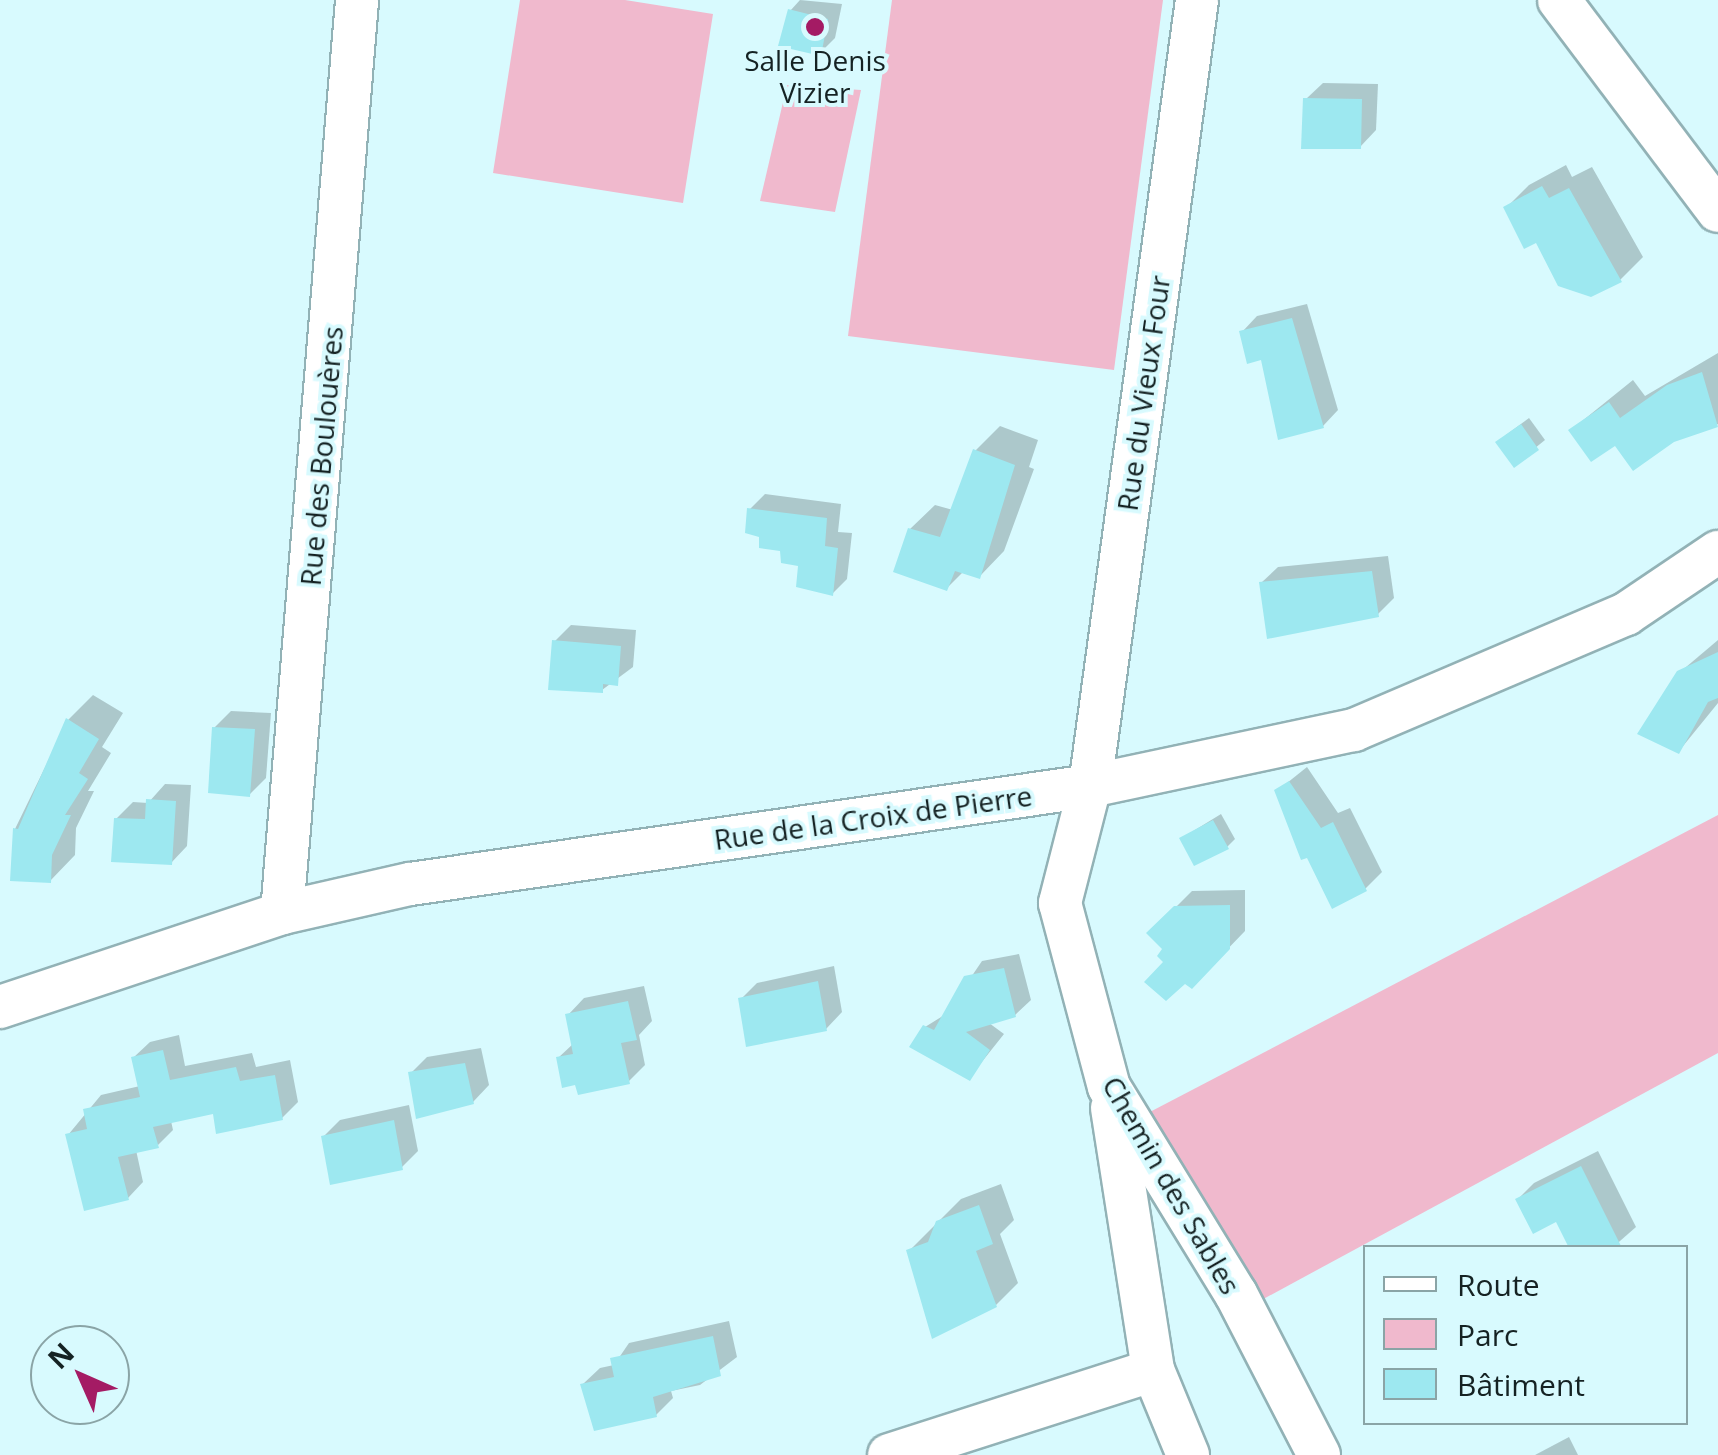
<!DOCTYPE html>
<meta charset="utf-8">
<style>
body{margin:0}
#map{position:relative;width:1718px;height:1455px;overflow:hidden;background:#d8fafe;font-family:"Open Sans",sans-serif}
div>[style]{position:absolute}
.green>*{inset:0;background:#f0b9cd}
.shadow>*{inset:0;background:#0003}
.building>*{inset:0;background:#9de8f0}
.roads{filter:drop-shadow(2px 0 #92b2b6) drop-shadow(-2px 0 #92b2b6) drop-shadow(0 2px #92b2b6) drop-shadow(0 -2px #92b2b6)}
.street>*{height:42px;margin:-21px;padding:0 21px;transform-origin:21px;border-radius:21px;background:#fff}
.dots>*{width:28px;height:28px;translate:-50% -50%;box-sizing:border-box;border:5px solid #d8fafe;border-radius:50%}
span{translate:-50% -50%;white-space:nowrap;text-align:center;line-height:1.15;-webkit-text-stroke:8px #d8fafe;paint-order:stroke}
.poi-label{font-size:28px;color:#152223}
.street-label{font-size:28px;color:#152223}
.legend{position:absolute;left:1363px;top:1245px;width:325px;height:180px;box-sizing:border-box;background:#d8fafe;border:2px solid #8aa4a6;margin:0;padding:12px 18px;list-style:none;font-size:30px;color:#152223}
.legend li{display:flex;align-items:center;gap:20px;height:50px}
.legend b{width:50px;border:2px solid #8aa4a6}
.north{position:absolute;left:30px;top:1325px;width:100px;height:100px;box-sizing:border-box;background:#d8fafe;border:2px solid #8aa4a6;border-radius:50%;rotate:315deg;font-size:28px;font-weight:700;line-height:40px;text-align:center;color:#152223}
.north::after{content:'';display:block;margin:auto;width:35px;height:45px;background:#a41b64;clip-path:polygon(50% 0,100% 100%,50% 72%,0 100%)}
</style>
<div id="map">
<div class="green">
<div style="clip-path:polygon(520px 0,625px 0,713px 14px,683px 203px,493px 173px)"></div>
<div style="clip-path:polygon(892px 0,1163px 0,1114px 370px,848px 336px)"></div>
<div style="clip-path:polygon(787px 85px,861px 90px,835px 212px,760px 201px)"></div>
<div style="clip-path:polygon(1718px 815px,1718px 1053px,1256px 1303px,1146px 1114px)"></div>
</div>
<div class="shadow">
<div style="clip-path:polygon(800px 0,842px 4px,835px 38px,820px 53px,790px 11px)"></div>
<div style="clip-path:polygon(1323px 83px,1378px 84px,1376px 130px,1360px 147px,1306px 99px)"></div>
<div style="clip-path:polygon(1566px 165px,1572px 177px,1592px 167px,1643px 257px,1620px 280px,1537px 240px,1506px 208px,1529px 185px)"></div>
<div style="clip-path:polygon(1307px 304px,1338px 410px,1323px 426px,1242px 332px,1257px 316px)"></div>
<div style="clip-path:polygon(1718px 353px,1718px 424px,1673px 440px,1616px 442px,1571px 430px,1633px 380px,1645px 396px)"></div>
<div style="clip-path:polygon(1529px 418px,1545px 440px,1514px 465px,1506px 435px)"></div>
<div style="clip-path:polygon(1000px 426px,1038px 440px,1029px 467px,1034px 469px,1004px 551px,980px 576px,964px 571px,947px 588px,910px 529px,935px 505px,953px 510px,975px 451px)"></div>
<div style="clip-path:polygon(765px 494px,841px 504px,838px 532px,852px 533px,847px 579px,832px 594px,762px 535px,750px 509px)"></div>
<div style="clip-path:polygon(1388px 556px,1394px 598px,1378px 614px,1261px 583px,1278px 567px)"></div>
<div style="clip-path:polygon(571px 625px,636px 630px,633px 667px,602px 690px,555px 641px)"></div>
<div style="clip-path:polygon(1718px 640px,1718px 703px,1679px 751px,1679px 673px)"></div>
<div style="clip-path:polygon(93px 695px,123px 713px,102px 747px,111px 753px,88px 791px,94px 791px,76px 828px,75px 855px,50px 881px,15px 829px,68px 720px)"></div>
<div style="clip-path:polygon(231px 711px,271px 713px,266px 778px,249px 795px,214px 728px)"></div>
<div style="clip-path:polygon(1307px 767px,1338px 813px,1350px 808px,1382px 872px,1365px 889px,1277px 791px)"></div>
<div style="clip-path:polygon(165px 784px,191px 785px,187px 846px,171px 863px,116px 819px,133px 802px,148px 803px)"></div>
<div style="clip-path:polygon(1221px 814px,1235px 839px,1227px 847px,1182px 838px)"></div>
<div style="clip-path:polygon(1245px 890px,1245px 931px,1192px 986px,1166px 962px,1165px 949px,1150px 933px,1192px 891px)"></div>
<div style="clip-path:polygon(1019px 954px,1031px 1000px,1015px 1015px,989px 1023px,1004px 1034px,969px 1078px,925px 1027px,946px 1014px,982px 961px)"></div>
<div style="clip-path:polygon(834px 966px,842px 1012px,826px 1029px,741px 999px,757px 983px)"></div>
<div style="clip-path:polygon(644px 986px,652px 1021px,639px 1035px,645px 1065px,628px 1082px,577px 1082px,558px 1058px,574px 1043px,568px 1015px,584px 998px)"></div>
<div style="clip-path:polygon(179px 1035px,185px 1066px,252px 1053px,256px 1067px,290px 1060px,298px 1102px,282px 1118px,215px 1111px,171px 1121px,173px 1130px,157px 1146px,136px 1150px,143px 1182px,128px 1198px,68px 1135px,101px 1095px,140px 1086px,134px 1057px,150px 1042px)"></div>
<div style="clip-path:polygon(481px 1048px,489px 1085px,473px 1102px,411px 1073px,427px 1057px)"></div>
<div style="clip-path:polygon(409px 1105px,418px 1151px,402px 1167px,324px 1136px,340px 1120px)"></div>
<div style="clip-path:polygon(1598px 1151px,1636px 1227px,1612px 1248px,1518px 1199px,1534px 1183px)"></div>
<div style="clip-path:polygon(1001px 1184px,1014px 1220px,1000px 1234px,1018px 1283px,996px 1305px,909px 1251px,961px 1199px)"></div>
<div style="clip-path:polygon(729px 1321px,737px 1357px,700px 1385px,671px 1391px,673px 1398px,656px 1415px,583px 1384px,600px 1368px,614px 1365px,629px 1343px)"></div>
<div style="clip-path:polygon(1569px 1437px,1578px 1455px,1535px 1455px)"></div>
</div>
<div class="building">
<div style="clip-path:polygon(788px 9px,828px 19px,821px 56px,778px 46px)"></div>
<div style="clip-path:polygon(1303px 98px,1362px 99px,1361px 149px,1301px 149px)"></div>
<div style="clip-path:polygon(1542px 186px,1549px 198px,1569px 188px,1622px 282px,1591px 297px,1558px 286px,1536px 243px,1524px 249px,1503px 207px)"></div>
<div style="clip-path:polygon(1292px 318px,1324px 428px,1278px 440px,1261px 360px,1247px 364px,1239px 331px)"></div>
<div style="clip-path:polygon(1702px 372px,1718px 427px,1674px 442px,1633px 471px,1615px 446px,1591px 462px,1568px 430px,1609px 402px,1620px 418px,1667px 385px)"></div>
<div style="clip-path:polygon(1521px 424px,1539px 450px,1514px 468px,1495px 442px)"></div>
<div style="clip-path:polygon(973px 449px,1015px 465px,980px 579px,955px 571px,947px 591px,893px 572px,908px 528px,940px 537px)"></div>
<div style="clip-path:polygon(747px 508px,827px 518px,825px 546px,838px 548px,833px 596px,796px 587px,798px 566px,781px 563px,780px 551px,759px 548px,759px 537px,745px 533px)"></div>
<div style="clip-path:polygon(1372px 571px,1379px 617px,1267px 639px,1259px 582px)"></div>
<div style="clip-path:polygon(552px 640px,621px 646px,618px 686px,603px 684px,603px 693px,548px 690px)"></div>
<div style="clip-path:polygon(1718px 652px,1718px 698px,1708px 702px,1679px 754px,1637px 734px,1677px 671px)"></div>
<div style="clip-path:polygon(66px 718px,99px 739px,79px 773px,88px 779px,65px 815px,71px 815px,52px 855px,51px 883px,10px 881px,13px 828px,18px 829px)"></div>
<div style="clip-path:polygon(212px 727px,255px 729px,250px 797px,208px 793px)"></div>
<div style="clip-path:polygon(1289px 781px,1321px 828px,1333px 822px,1367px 891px,1332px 909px,1307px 858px,1301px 860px,1274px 790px)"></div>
<div style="clip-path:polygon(146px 799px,176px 801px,172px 865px,111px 862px,114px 818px,145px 819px)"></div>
<div style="clip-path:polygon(1213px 820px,1229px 849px,1194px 866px,1179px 838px)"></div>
<div style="clip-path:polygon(1230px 905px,1230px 949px,1192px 989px,1185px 984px,1166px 1001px,1144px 982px,1163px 962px,1157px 956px,1162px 949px,1146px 933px,1174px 906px)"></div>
<div style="clip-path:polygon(1004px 968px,1016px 1017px,966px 1032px,990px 1050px,970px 1081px,909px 1047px,923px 1025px,934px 1030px,964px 976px)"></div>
<div style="clip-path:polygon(818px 981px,827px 1031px,746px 1047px,738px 998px)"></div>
<div style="clip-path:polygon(628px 1001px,637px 1040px,621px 1043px,630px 1084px,578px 1095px,575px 1085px,562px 1088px,556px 1057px,573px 1054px,565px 1014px)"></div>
<div style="clip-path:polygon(163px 1050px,170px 1080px,236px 1067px,240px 1081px,275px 1075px,283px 1120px,216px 1134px,213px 1114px,153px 1127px,159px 1148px,118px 1157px,129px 1200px,84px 1211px,65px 1134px,87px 1129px,83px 1109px,140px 1097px,131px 1057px)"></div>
<div style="clip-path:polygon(465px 1063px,474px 1104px,416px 1119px,408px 1072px)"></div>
<div style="clip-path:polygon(394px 1120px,403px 1170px,330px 1185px,321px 1136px)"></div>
<div style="clip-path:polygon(1581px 1166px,1622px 1248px,1569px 1248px,1556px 1222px,1533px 1234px,1515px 1199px)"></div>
<div style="clip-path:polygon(979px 1205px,993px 1244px,976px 1251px,997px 1307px,932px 1339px,906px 1250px,928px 1242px,936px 1221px)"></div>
<div style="clip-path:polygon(713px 1336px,721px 1376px,653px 1397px,657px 1417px,594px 1431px,580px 1384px,614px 1377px,610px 1358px)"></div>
</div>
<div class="roads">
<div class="street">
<div style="left:1197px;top:0;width:793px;rotate:97.75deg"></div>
<div style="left:1090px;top:786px;width:121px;rotate:104.4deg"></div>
<div style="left:1060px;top:903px;width:190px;rotate:75.1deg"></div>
<div style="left:1109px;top:1087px;width:243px;rotate:58.5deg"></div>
<div style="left:1236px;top:1294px;width:181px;rotate:62.7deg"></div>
<div style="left:1559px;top:0;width:264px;rotate:53deg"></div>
<div style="left:282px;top:913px;width:916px;rotate:-85.3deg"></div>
<div style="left:0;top:1007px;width:297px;rotate:-18.4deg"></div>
<div style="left:282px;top:913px;width:131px;rotate:-12.8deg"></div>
<div style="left:410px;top:884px;width:687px;rotate:-8.2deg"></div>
<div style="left:1090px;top:786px;width:270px;rotate:-12deg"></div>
<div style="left:1354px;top:730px;width:296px;rotate:-23.1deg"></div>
<div style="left:1626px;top:614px;width:111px;rotate:-34deg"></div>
<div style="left:1112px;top:1108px;width:265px;rotate:81.1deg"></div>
<div style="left:1153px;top:1370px;width:92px;rotate:67.6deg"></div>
<div style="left:889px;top:1455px;width:277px;rotate:-17.8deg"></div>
</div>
</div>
<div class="dots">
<div style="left:815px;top:27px;background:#a41b64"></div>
</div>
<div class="poi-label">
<span style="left:815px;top:76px">Salle Denis<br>Vizier</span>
</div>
<div class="street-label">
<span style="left:1143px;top:393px;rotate:-82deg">Rue du Vieux Four</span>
<span style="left:321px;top:456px;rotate:-85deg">Rue des Boulouères</span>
<span style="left:873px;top:817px;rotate:-8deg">Rue de la Croix de Pierre</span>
<span style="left:1172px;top:1185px;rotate:60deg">Chemin des Sables</span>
</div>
<ul class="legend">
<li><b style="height:12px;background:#fff"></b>Route</li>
<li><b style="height:28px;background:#f0b9cd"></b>Parc</li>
<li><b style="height:28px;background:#9de8f0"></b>Bâtiment</li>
</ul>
<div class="north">N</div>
</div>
